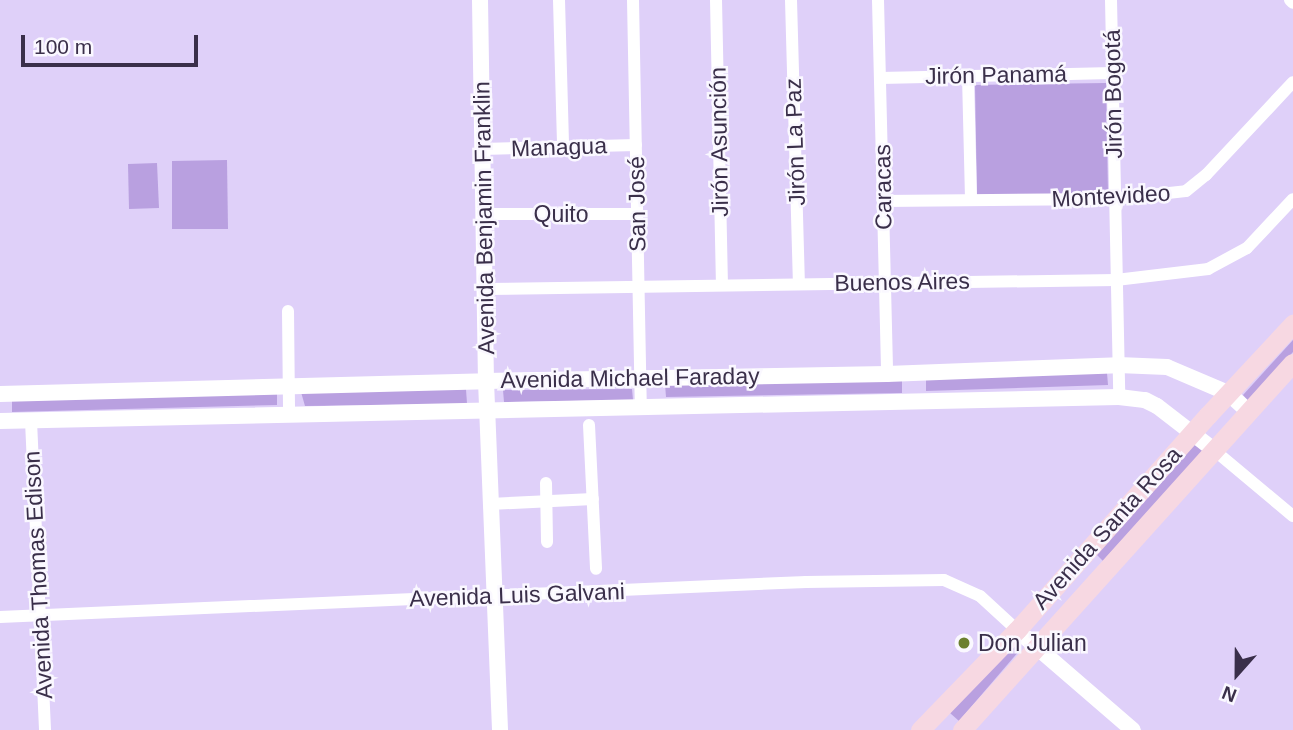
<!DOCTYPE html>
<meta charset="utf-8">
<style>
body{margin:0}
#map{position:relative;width:1293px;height:730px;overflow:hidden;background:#dfd0f9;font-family:Arial,sans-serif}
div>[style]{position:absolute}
.green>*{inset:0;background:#b9a0e0}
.minor>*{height:12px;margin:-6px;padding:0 6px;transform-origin:6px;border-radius:6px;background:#fff}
.tertiary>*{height:16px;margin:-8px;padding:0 8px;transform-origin:8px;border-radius:8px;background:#fff}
.secondary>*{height:19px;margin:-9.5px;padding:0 9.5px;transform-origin:9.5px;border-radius:9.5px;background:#f7d8e2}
.dots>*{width:19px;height:19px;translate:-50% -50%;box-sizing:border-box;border:4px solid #faf8ff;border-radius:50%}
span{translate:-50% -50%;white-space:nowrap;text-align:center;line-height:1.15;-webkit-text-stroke:5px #faf8ff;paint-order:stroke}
.street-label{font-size:23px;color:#3a2f4a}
.poi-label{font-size:23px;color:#3a2f4a}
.left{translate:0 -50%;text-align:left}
.north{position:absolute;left:1202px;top:639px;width:70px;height:70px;-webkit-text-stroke:5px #faf8ff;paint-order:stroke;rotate:201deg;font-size:19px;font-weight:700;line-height:28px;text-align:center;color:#3a2f4a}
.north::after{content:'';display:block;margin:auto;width:24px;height:32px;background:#3a2f4a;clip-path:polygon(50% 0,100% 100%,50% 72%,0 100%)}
.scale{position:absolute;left:21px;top:35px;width:177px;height:32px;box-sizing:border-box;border:4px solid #3a2f4a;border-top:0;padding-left:9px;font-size:21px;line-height:24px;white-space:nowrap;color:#3a2f4a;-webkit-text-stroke:5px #faf8ff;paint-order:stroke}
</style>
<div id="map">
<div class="green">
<div style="clip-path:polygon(1106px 83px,1108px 193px,977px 195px,975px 85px)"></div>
<div style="clip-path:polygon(227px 160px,228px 229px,172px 229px,172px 161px)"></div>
<div style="clip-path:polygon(157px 163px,159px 208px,129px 209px,128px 164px)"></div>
<div style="clip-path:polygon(1293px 340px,1293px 352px,1248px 401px,1243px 395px)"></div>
<div style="clip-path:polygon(1107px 373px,1108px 385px,926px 391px,926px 378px)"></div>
<div style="clip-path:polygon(902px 379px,902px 393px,666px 397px,665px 384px)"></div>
<div style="clip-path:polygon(466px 389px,467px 404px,305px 406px,301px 392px)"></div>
<div style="clip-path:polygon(632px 389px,633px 400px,504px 402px,503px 390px)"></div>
<div style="clip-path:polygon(277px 391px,277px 405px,12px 412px,12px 398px)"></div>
<div style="clip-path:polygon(1192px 442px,1203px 451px,1103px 561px,1093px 551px)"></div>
<div style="clip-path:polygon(1010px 643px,1019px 651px,959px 721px,950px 713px)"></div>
</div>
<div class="minor">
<div style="left:559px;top:0;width:147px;rotate:88.4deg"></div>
<div style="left:633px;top:0;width:408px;rotate:88.9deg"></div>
<div style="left:716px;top:0;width:284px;rotate:88.8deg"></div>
<div style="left:791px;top:0;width:283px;rotate:88.4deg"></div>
<div style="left:878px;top:0;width:374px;rotate:88.6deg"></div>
<div style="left:1111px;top:0;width:397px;rotate:88.8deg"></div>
<div style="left:1290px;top:0;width:4px;rotate:45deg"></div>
<div style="left:968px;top:76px;width:124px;rotate:88.6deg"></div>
<div style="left:880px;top:78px;width:233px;rotate:-1.2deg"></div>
<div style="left:482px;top:149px;width:154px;rotate:-1.5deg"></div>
<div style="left:883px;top:201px;width:231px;rotate:-0.5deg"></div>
<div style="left:1114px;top:199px;width:72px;rotate:-6.3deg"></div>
<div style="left:1186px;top:191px;width:26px;rotate:-39deg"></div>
<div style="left:1206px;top:175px;width:127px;rotate:-46.9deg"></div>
<div style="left:483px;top:214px;width:155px"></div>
<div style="left:485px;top:289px;width:631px;rotate:-0.82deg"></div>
<div style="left:1116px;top:280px;width:93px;rotate:-6.8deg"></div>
<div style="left:1208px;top:269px;width:44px;rotate:-28.3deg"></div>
<div style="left:1247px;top:248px;width:67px;rotate:-46.8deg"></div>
<div style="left:288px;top:311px;width:104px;rotate:89.4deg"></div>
<div style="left:31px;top:421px;width:309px;rotate:87.4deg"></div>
<div style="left:589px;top:425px;width:144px;rotate:87.2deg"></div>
<div style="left:1214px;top:450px;width:103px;rotate:39.9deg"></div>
<div style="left:546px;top:483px;width:59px;rotate:89deg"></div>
<div style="left:490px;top:504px;width:103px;rotate:-2.8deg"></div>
<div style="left:0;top:617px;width:807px;rotate:-2.49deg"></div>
<div style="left:806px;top:582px;width:138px;rotate:-0.8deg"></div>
<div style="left:944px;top:580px;width:39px;rotate:24deg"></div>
<div style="left:980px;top:596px;width:50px;rotate:42.6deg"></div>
</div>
<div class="tertiary">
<div style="left:480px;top:0;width:381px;rotate:89.1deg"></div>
<div style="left:486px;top:381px;width:349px;rotate:87.7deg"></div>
<div style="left:0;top:394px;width:486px;rotate:-1.5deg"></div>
<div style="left:486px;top:381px;width:401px;rotate:-1deg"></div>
<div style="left:887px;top:374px;width:231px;rotate:-2.2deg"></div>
<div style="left:1118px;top:365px;width:49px;rotate:2.3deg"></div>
<div style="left:1167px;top:367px;width:66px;rotate:23.1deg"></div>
<div style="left:1228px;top:393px;width:28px;rotate:42deg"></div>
<div style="left:0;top:421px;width:1119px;rotate:-1.23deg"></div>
<div style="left:1119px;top:397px;width:26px;rotate:7deg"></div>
<div style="left:1145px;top:400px;width:13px;rotate:27deg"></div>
<div style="left:1157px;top:406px;width:72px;rotate:37.7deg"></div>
<div style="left:1017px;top:630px;width:153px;rotate:40.8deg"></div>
</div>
<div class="secondary">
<div style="left:920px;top:730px;width:139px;rotate:-45.9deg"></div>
<div style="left:1017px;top:630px;width:288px;rotate:-48.4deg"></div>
<div style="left:1208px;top:415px;width:125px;rotate:-47deg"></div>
<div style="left:962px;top:730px;width:494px;rotate:-48deg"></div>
</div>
<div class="dots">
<div style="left:964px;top:643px;background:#6b7f2f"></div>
</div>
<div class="street-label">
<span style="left:996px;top:75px;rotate:-1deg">Jirón Panamá</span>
<span style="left:1113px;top:94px;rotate:-91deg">Jirón Bogotá</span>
<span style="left:719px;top:142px;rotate:-91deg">Jirón Asunción</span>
<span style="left:795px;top:142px;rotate:-92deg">Jirón La Paz</span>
<span style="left:559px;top:147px;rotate:-2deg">Managua</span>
<span style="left:883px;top:187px;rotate:-91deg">Caracas</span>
<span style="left:1111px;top:196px;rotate:-3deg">Montevideo</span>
<span style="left:637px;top:204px;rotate:-91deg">San José</span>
<span style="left:561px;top:214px">Quito</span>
<span style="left:484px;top:218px;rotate:-91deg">Avenida Benjamin Franklin</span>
<span style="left:902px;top:282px;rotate:-1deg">Buenos Aires</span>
<span style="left:630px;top:378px;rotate:-1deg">Avenida Michael Faraday</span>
<span style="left:1107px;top:528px;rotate:-48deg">Avenida Santa Rosa</span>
<span style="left:38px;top:575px;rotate:-93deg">Avenida Thomas Edison</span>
<span style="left:517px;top:595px;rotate:-2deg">Avenida Luis Galvani</span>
</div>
<div class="poi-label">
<span class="left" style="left:978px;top:643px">Don Julian</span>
</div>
<div class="north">N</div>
<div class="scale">100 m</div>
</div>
